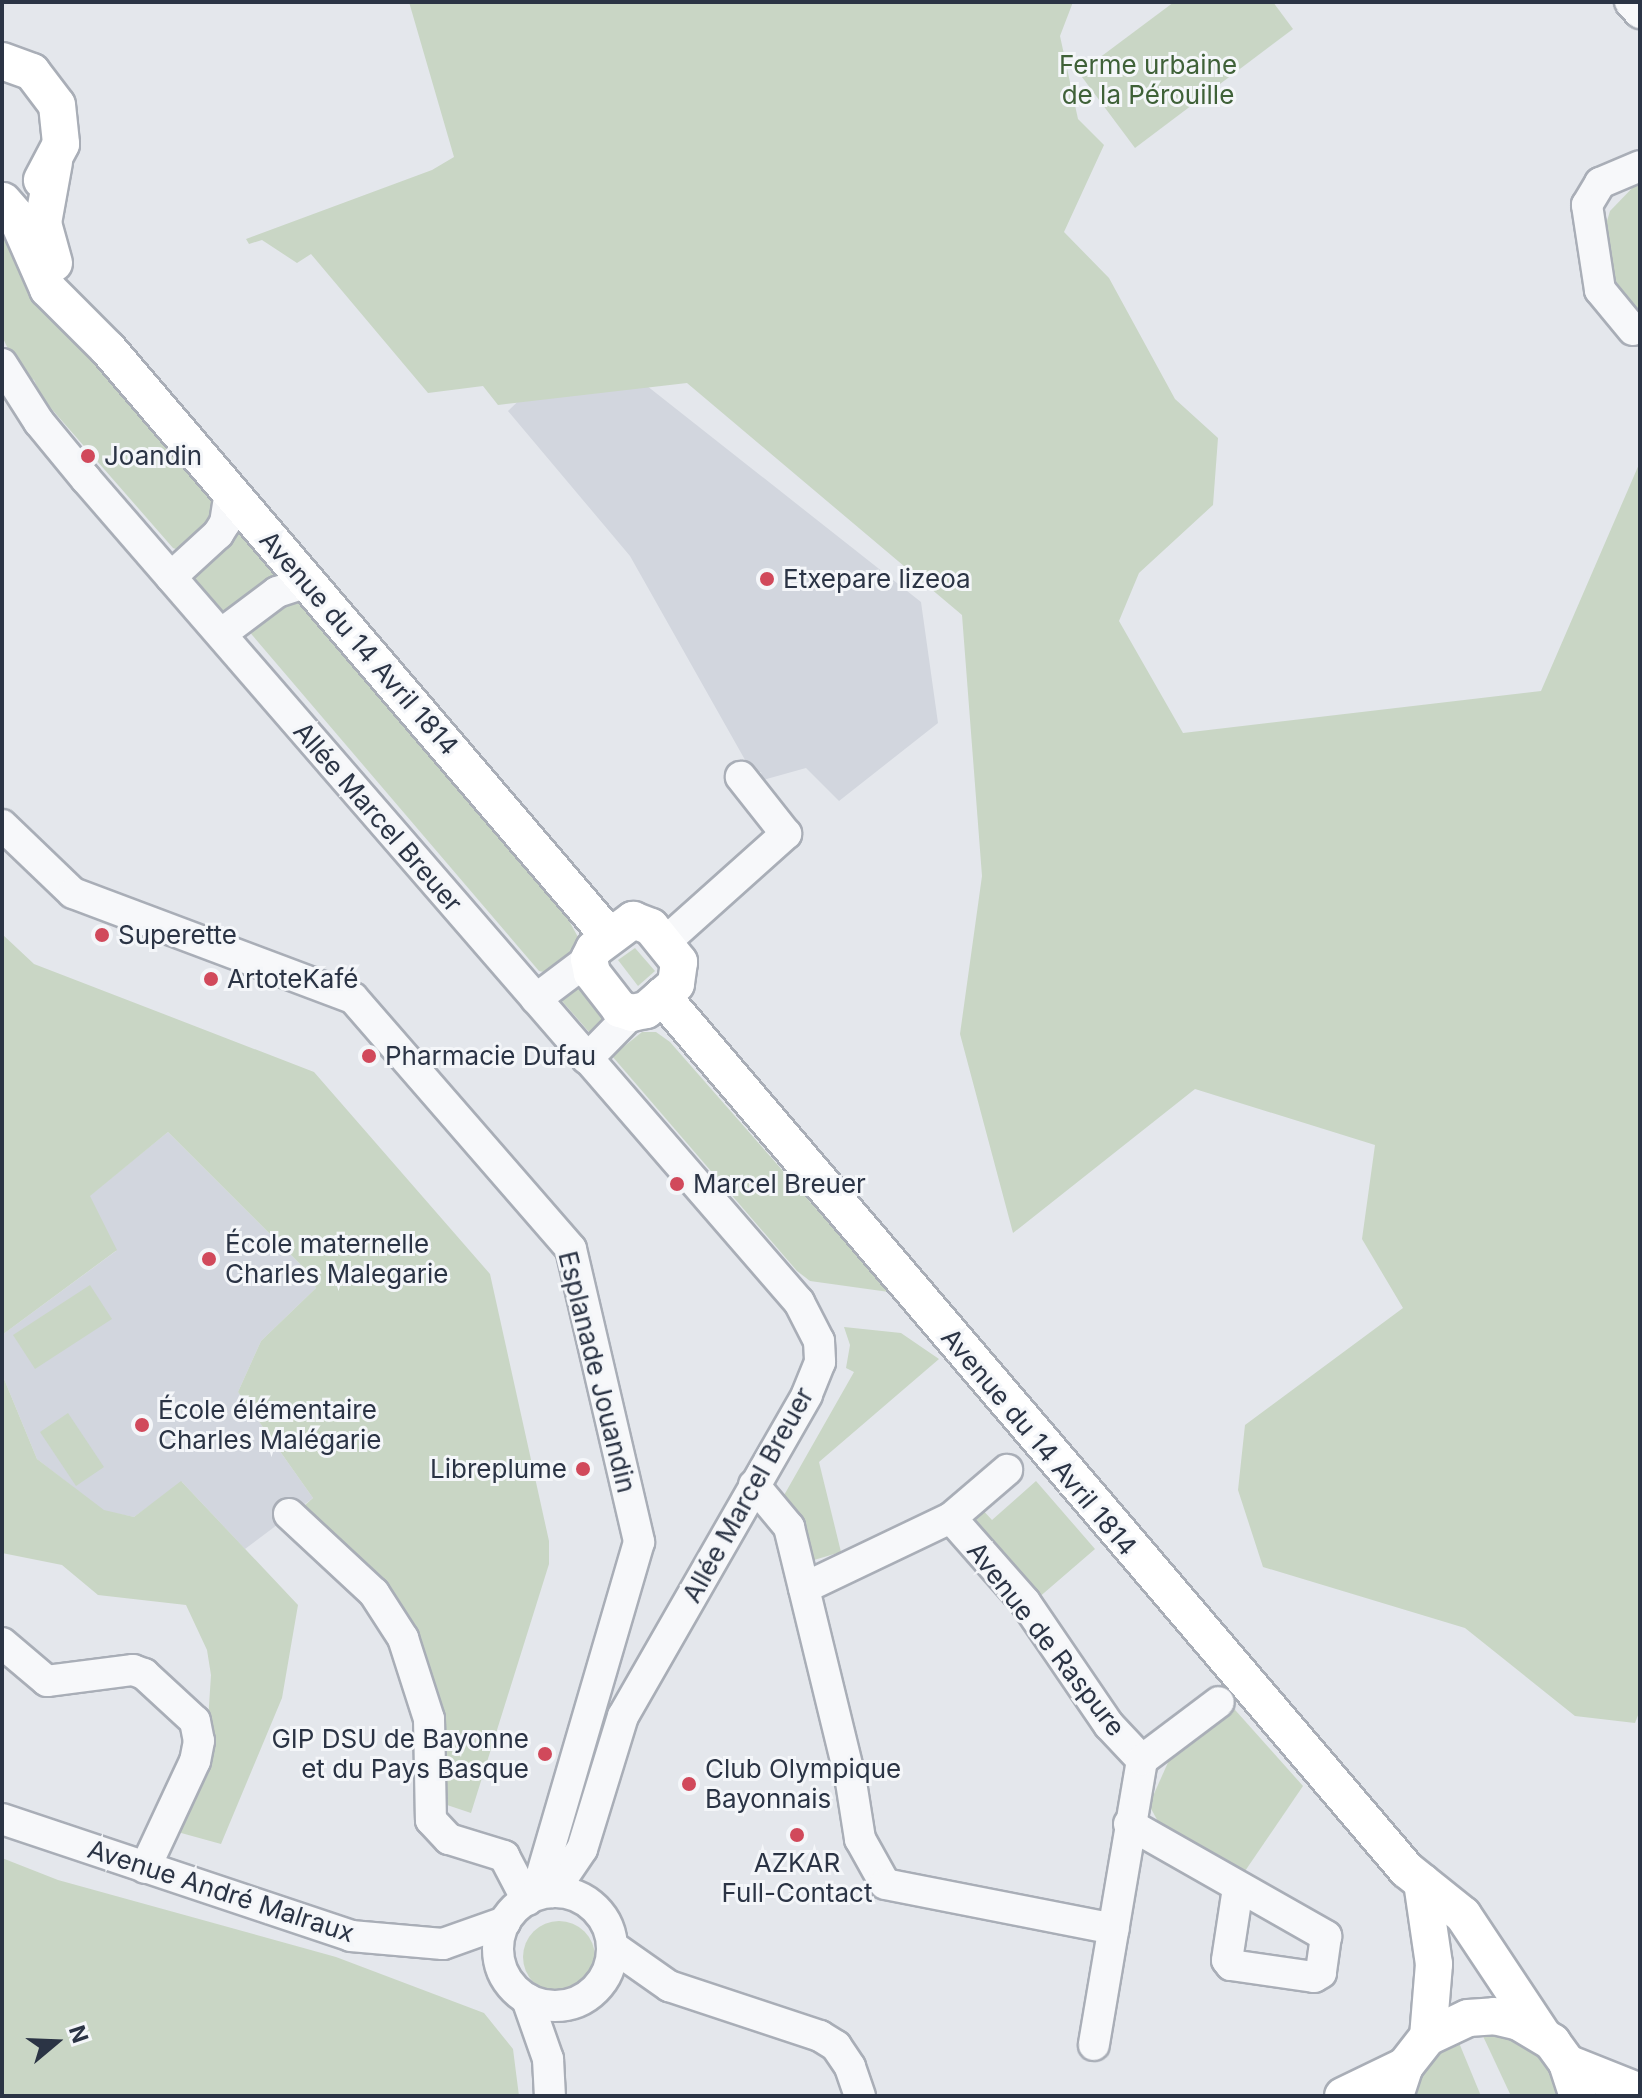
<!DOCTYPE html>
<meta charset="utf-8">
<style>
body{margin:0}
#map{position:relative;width:1642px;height:2098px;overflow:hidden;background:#e4e7ec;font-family:Inter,sans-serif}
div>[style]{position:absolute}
.built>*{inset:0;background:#d2d6de}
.green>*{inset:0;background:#c9d6c5}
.round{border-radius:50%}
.roads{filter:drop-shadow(2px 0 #a9aeb7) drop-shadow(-2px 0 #a9aeb7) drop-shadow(0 2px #a9aeb7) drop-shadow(0 -2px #a9aeb7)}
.minor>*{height:30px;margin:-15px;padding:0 15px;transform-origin:15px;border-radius:15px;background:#f7f8fa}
.minor>.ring{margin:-15px;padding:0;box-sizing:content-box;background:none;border:30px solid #f7f8fa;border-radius:50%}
.major>*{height:36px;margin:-18px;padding:0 18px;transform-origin:18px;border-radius:18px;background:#fff}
.dots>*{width:22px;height:22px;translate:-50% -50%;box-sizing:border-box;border:4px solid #f4f6f9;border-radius:50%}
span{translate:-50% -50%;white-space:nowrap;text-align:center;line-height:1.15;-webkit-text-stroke:6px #f4f6f9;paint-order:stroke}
.park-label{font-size:26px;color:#3f6138}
.poi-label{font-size:26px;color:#2b3445}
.left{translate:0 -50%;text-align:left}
.right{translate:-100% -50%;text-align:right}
.street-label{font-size:26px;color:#2b3445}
.frame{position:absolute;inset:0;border:4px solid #2b3445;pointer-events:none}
.north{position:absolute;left:16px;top:2002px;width:80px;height:80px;-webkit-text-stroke:6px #f4f6f9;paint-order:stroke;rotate:71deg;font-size:22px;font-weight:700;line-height:32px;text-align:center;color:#2b3445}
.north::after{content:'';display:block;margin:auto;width:28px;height:36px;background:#2b3445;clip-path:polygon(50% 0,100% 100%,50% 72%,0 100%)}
</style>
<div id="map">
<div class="built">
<div style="clip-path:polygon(585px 337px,921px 602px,938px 723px,839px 801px,806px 768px,763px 780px,761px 772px,753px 774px,630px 556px,508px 411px)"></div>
<div style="clip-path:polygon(168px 1132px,303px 1267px,316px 1288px,261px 1341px,238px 1392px,313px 1498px,245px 1549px,182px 1482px,134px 1517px,104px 1511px,37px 1459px,2px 1374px,2px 1335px,116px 1251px,89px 1196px)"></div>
</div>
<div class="green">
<div style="clip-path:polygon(409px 2px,1073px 2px,1060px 36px,1078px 119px,1104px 145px,1064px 232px,1109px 278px,1175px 399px,1218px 438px,1213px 505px,1139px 573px,1119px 621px,1183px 733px,1541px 691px,1640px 462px,1640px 1710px,1635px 1723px,1575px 1716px,1465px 1628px,1263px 1567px,1238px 1490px,1245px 1425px,1403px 1308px,1362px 1239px,1375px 1145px,1195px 1089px,1013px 1233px,960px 1034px,982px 876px,962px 615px,687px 383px,498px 405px,483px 386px,428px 393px,311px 254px,297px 263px,262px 240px,249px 244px,246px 239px,432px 170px,454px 157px)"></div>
<div style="clip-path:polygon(1174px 2px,1273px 2px,1293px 29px,1135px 148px,1079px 73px)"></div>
<div style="clip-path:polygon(1640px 180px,1640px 313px,1614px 279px,1601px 241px,1610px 211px)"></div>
<div style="clip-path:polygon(2px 228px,220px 498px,214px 521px,181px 551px,173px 548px,42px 398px,34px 380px,19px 373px,2px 336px)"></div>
<div style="clip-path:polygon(232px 518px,286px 576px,228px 620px,187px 581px)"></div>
<div style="clip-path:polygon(296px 599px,573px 916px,568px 919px,578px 937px,576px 949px,548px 973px,539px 971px,247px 629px)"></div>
<div style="clip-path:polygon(2px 934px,34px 964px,314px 1072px,490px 1274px,549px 1541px,549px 1564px,471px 1813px,435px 1801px,422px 1673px,297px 1512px,313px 1498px,238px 1392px,261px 1341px,316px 1288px,303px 1267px,168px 1132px,90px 1196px,117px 1250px,2px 1335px)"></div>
<div style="clip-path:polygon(635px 948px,655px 971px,638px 986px,618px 960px)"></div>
<div style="clip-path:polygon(578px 972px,613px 1017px,596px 1040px,555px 993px)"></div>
<div style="clip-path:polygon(642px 1032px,656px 1032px,670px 1042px,889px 1292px,810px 1281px,797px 1271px,612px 1056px)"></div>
<div style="clip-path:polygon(90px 1285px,112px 1319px,35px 1369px,13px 1335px)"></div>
<div style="clip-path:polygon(844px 1327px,901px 1333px,939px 1359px,819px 1462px,841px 1552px,814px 1560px,800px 1516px,783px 1497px,854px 1372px,846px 1368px,850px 1345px)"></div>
<div style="clip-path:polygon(2px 1374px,37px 1459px,104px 1510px,134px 1517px,181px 1481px,298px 1605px,282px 1698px,221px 1844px,174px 1831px,205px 1767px,211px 1675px,207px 1650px,186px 1605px,98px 1595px,62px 1565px,2px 1553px)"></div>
<div style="clip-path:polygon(68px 1413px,104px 1467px,76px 1486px,40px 1432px)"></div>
<div style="clip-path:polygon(1036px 1481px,1095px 1549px,1037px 1599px,977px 1530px,975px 1521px,981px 1508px,992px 1520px)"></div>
<div style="clip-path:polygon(1228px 1702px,1303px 1786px,1243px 1874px,1161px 1827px,1149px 1805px,1174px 1749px)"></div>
<div style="clip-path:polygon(2px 1858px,58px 1880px,336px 1957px,484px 2013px,513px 2049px,519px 2096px,2px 2096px)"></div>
<div class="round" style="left:523px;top:1921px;width:72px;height:72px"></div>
<div style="clip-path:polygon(1482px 2034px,1519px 2039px,1537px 2051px,1551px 2068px,1561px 2096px,1511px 2096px)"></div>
<div style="clip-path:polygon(1457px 2038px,1481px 2096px,1411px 2096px,1429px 2058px)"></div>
</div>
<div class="roads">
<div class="minor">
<div style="left:1630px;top:2px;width:15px;rotate:48deg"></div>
<div style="left:1633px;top:330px;width:52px;rotate:-129.5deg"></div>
<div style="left:1600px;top:290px;width:86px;rotate:-98.7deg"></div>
<div style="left:1587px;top:205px;width:26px;rotate:-59deg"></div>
<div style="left:1600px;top:183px;width:43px;rotate:-23deg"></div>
<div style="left:2px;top:364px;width:69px;rotate:57.5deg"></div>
<div style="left:39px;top:422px;width:74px;rotate:50.5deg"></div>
<div style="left:86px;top:479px;width:1089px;rotate:49.1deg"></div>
<div style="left:799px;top:1302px;width:44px;rotate:62.9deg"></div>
<div style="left:819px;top:1341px;width:21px;rotate:87deg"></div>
<div style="left:820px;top:1362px;width:35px;rotate:112deg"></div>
<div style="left:807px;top:1395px;width:370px;rotate:119.8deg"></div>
<div style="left:623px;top:1716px;width:139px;rotate:107.1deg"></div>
<div style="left:582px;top:1849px;width:52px;rotate:124deg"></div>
<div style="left:171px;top:577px;width:64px;rotate:-42.5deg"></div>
<div style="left:218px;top:534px;width:13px;rotate:-58deg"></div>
<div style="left:225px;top:523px;width:30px;rotate:-81deg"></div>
<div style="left:221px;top:634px;width:70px;rotate:-36.9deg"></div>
<div style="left:277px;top:592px;width:33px;rotate:-18deg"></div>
<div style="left:2px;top:825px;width:98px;rotate:43.8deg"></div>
<div style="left:73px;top:893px;width:299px;rotate:20.6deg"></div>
<div style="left:353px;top:998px;width:332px;rotate:49deg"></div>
<div style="left:571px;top:1249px;width:301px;rotate:76.9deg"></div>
<div style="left:639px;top:1542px;width:343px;rotate:106.3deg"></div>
<div style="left:664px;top:943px;width:164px;rotate:-41.8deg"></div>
<div style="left:786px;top:834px;width:73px;rotate:-128.3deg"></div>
<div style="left:536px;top:999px;width:66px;rotate:-37deg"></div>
<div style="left:587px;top:1059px;width:64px;rotate:-45.6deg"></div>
<div style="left:754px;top:1485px;width:55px;rotate:50.2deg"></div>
<div style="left:789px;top:1527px;width:262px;rotate:76.3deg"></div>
<div style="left:851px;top:1782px;width:58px;rotate:81deg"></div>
<div style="left:860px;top:1839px;width:51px;rotate:60.9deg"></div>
<div style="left:885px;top:1884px;width:233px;rotate:11.1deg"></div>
<div style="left:289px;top:1514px;width:116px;rotate:42.9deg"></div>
<div style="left:374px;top:1593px;width:54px;rotate:57.2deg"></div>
<div style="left:403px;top:1638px;width:85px;rotate:72.2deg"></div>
<div style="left:429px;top:1719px;width:101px;rotate:88.9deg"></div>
<div style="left:431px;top:1820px;width:26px;rotate:47deg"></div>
<div style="left:449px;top:1839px;width:58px;rotate:17.2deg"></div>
<div style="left:504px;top:1856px;width:50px;rotate:62.4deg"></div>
<div style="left:951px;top:1518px;width:112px;rotate:48.6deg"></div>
<div style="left:1025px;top:1602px;width:149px;rotate:55.7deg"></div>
<div style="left:1109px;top:1725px;width:48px;rotate:46.7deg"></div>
<div style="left:1142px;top:1760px;width:289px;rotate:99.6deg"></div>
<div style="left:804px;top:1588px;width:163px;rotate:-25.5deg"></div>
<div style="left:951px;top:1518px;width:74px;rotate:-40.6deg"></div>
<div style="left:2px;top:1643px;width:59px;rotate:40.2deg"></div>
<div style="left:47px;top:1681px;width:87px;rotate:-7.3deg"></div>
<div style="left:133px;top:1670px;width:12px;rotate:20deg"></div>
<div style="left:144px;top:1674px;width:69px;rotate:42.7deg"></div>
<div style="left:195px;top:1721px;width:20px;rotate:79deg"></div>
<div style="left:199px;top:1741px;width:20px;rotate:101deg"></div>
<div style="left:195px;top:1761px;width:118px;rotate:115deg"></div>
<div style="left:1142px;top:1760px;width:96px;rotate:-37deg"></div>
<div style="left:2px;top:1819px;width:368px;rotate:18.5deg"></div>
<div style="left:351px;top:1936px;width:92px;rotate:5deg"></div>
<div style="left:443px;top:1944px;width:66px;rotate:-19.5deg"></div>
<div style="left:1129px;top:1824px;width:227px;rotate:29.6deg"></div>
<div style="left:1326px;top:1936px;width:37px;rotate:98deg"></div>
<div style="left:1321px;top:1973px;width:8px;rotate:150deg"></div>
<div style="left:1314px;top:1977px;width:84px;rotate:-171.8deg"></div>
<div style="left:1231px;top:1965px;width:6px;rotate:-129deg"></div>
<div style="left:1227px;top:1960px;width:73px;rotate:-81.3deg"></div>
<div class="ring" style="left:498px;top:1892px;width:84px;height:84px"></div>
<div style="left:612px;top:1946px;width:70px;rotate:35.1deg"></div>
<div style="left:669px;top:1986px;width:159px;rotate:18.3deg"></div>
<div style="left:820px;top:2036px;width:19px;rotate:32deg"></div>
<div style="left:836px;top:2046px;width:25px;rotate:56deg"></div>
<div style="left:850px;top:2067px;width:31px;rotate:71deg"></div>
<div style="left:527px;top:1999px;width:64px;rotate:70.7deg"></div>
<div style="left:548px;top:2059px;width:37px;rotate:87deg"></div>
</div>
<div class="major">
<div style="left:2px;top:61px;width:32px;rotate:20deg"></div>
<div style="left:32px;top:72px;width:41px;rotate:52.9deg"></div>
<div style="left:57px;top:105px;width:39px;rotate:84deg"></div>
<div style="left:61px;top:144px;width:41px;rotate:117.8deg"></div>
<div style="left:3px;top:201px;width:20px;rotate:49deg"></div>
<div style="left:16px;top:216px;width:80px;rotate:66.3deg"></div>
<div style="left:48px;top:289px;width:85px;rotate:45deg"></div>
<div style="left:108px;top:349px;width:772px;rotate:49.52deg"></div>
<div style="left:54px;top:263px;width:41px;rotate:-105.4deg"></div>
<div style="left:43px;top:223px;width:62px;rotate:-79.8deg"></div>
<div style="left:633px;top:920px;width:19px;rotate:21deg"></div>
<div style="left:651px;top:927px;width:45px;rotate:51.3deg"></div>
<div style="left:679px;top:962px;width:22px;rotate:98deg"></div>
<div style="left:676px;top:984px;width:40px;rotate:139deg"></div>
<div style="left:646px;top:1010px;width:14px;rotate:168deg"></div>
<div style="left:632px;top:1013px;width:13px;rotate:-162deg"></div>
<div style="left:620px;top:1009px;width:46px;rotate:-127.9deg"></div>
<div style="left:592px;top:973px;width:14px;rotate:-102deg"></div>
<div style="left:589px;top:959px;width:11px;rotate:-63deg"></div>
<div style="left:594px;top:949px;width:49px;rotate:-36.6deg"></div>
<div style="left:662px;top:996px;width:1148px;rotate:49.56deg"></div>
<div style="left:1407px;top:1870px;width:72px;rotate:38.8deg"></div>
<div style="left:1463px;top:1915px;width:143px;rotate:56.4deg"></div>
<div style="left:1422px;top:1882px;width:83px;rotate:81.7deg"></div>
<div style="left:1434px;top:1964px;width:73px;rotate:94.7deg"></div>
<div style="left:1567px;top:2063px;width:79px;rotate:21.7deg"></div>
<div style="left:1343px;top:2096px;width:69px;rotate:-25.8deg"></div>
<div style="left:1395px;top:2096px;width:32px;rotate:-72deg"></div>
<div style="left:1405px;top:2066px;width:37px;rotate:-52deg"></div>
<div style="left:1428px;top:2037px;width:44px;rotate:-25.4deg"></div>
<div style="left:1468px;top:2018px;width:26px;rotate:-4deg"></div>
<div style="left:1494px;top:2016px;width:26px;rotate:13deg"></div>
<div style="left:1519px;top:2022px;width:39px;rotate:31deg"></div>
<div style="left:1552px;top:2042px;width:26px;rotate:54deg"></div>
<div style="left:1567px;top:2063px;width:35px;rotate:72deg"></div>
</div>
</div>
<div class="dots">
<div style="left:88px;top:456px;background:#d1495b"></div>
<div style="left:767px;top:579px;background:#d1495b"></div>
<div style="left:102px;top:935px;background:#d1495b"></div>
<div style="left:211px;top:979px;background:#d1495b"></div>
<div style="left:369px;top:1056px;background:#d1495b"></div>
<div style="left:677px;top:1184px;background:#d1495b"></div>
<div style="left:209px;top:1259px;background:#d1495b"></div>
<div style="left:142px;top:1425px;background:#d1495b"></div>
<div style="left:583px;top:1469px;background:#d1495b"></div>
<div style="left:545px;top:1754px;background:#d1495b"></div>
<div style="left:689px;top:1784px;background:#d1495b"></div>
<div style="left:797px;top:1835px;background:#d1495b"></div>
</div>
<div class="park-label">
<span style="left:1148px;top:80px">Ferme urbaine<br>de la Pérouille</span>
</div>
<div class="poi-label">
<span class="left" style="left:104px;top:456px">Joandin</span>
<span class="left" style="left:783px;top:579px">Etxepare lizeoa</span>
<span class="left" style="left:118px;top:935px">Superette</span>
<span class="left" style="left:227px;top:979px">ArtoteKafé</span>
<span class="left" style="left:385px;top:1056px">Pharmacie Dufau</span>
<span class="left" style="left:693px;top:1184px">Marcel Breuer</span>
<span class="left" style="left:225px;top:1259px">École maternelle<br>Charles Malegarie</span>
<span class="left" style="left:158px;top:1425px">École élémentaire<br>Charles Malégarie</span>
<span class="right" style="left:567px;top:1469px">Libreplume</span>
<span class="right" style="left:529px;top:1754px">GIP DSU de Bayonne<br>et du Pays Basque</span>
<span class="left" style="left:705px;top:1784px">Club Olympique<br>Bayonnais</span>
<span style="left:797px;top:1878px">AZKAR<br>Full-Contact</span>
</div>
<div class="street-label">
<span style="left:359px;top:643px;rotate:49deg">Avenue du 14 Avril 1814</span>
<span style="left:378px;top:817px;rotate:49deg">Allée Marcel Breuer</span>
<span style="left:597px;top:1372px;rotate:76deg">Esplanade Jouandin</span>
<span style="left:1039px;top:1442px;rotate:50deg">Avenue du 14 Avril 1814</span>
<span style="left:748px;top:1495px;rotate:-61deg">Allée Marcel Breuer</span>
<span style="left:1046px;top:1639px;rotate:52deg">Avenue de Raspure</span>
<span style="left:221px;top:1891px;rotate:18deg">Avenue André Malraux</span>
</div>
<div class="frame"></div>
<div class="north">N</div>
</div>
